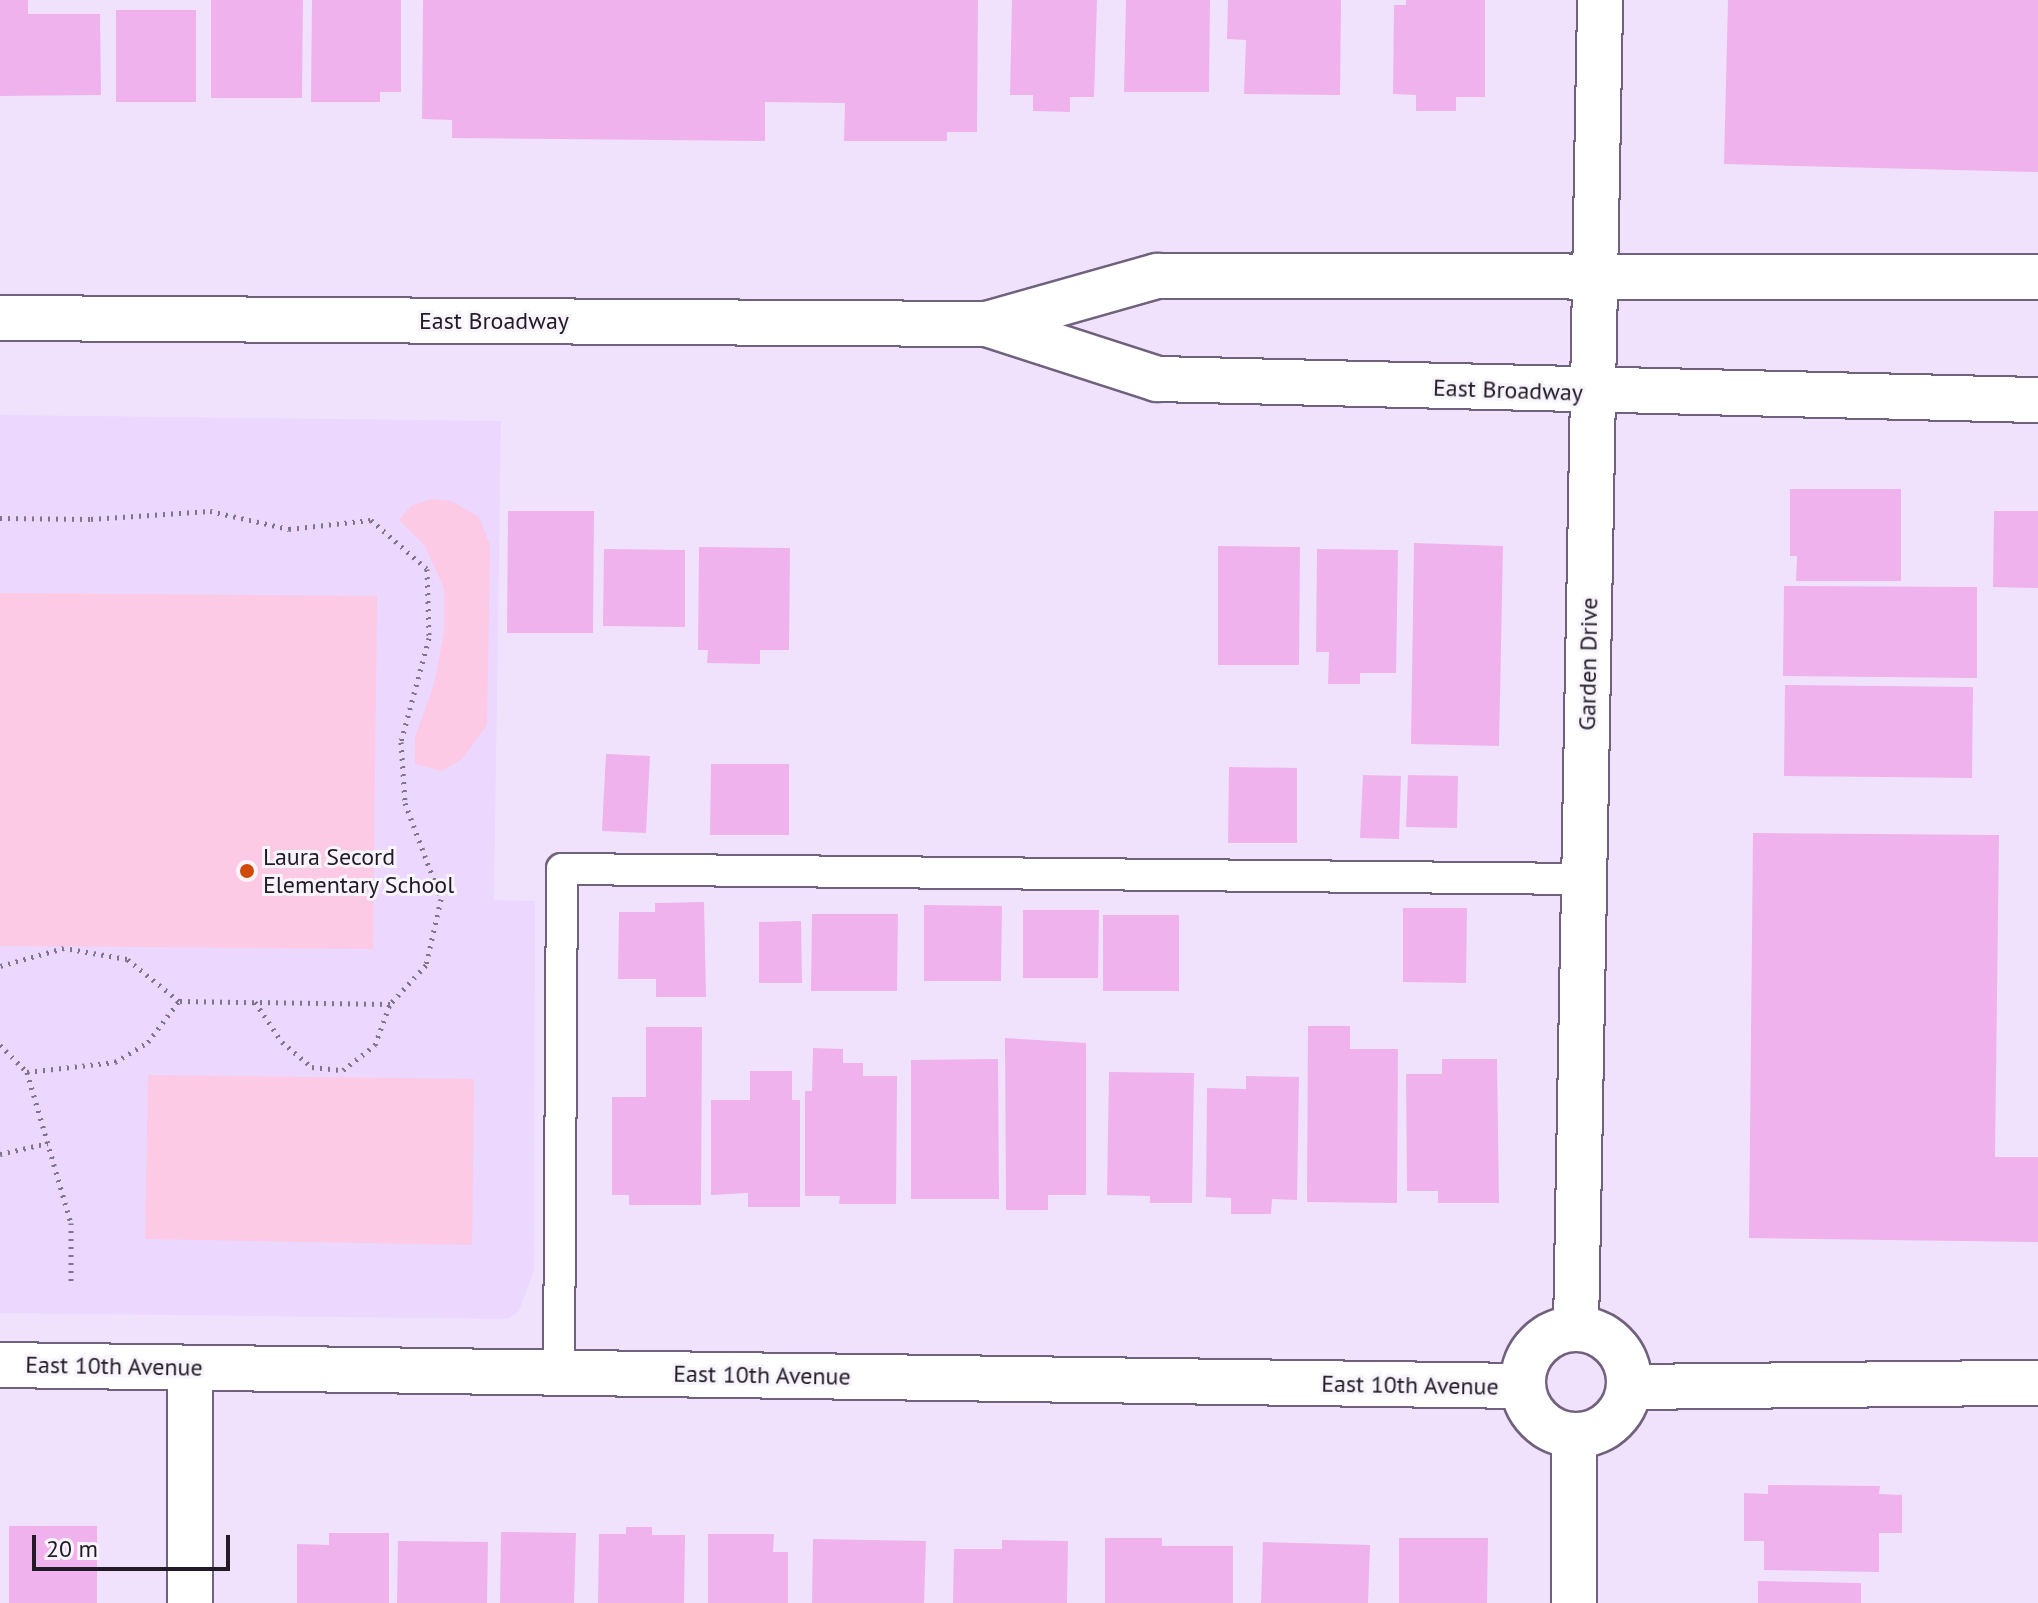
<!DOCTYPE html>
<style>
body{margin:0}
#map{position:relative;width:2038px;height:1603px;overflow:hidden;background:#f0e2fc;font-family:"PT Sans",sans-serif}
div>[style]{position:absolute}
.built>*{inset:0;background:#ecd7fe}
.green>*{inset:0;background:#fccae5}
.building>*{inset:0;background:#efb2ed}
.path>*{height:5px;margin-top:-2.5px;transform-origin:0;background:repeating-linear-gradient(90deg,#7f7588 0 2px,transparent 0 8px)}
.roads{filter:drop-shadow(2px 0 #70617d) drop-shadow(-2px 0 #70617d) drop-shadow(0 2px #70617d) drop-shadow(0 -2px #70617d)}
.lane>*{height:30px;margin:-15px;padding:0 15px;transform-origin:15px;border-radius:15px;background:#fff}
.street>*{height:44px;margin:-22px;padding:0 22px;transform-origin:22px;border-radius:22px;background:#fff}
.street>.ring{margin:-22px;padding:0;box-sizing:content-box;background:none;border:44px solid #fff;border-radius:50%}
.primary>*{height:44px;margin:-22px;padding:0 22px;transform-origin:22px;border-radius:22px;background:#fff}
.dots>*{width:22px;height:22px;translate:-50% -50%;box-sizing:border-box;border:4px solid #f7f4fb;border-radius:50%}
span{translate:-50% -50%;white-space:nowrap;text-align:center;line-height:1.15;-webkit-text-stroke:6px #f7f4fb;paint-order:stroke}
.street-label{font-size:24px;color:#221b27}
.poi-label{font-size:24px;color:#221b27}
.left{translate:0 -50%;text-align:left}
.scale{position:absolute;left:32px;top:1535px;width:198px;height:36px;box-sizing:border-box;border:4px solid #221b27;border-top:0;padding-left:10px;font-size:24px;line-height:28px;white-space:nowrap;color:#221b27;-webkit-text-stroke:6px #f7f4fb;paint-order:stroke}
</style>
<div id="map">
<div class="built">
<div style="clip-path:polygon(0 415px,501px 421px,494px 900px,535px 901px,534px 1271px,519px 1311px,508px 1319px,0 1313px)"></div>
</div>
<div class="green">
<div style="clip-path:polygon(432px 499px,451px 501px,479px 517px,490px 545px,487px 725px,462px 759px,442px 771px,415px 764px,415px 737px,434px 685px,444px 632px,444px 588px,425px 546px,399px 520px,411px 506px)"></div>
<div style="clip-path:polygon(0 593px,377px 596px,373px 949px,0 946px)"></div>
<div style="clip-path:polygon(148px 1075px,474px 1079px,472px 1245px,145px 1239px)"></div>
</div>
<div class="building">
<div style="clip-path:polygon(0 0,28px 0,28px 14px,100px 14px,101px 95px,0 96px)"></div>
<div style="clip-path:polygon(211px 0,303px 0,302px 98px,211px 98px)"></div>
<div style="clip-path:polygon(312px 0,401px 0,401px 92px,380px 92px,380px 102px,311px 102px)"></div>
<div style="clip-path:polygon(423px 0,978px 0,977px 132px,947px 132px,947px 141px,844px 141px,845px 103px,765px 102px,765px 141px,452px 138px,452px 120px,422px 119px)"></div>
<div style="clip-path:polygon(1012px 0,1097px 0,1094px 97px,1070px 97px,1070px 112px,1033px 111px,1033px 95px,1010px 95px)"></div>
<div style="clip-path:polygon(1126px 0,1210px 0,1209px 92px,1124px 92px)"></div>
<div style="clip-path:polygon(1228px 0,1341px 0,1340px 95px,1244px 94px,1246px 40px,1227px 39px)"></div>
<div style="clip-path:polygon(1406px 0,1485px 0,1485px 97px,1456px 97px,1456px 111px,1416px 111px,1416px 95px,1393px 94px,1394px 5px,1406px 5px)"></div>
<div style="clip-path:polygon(1728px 0,2038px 0,2038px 172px,1724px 164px)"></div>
<div style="clip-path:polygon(116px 10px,196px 10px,196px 102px,116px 102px)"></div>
<div style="clip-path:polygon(1790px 489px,1901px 489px,1901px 581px,1796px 581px,1797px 556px,1790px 556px)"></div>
<div style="clip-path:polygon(508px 511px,594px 511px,593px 633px,507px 633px)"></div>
<div style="clip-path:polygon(1994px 511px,2038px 511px,2038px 588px,1993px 587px)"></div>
<div style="clip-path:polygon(1414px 543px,1503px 546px,1499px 746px,1411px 744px)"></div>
<div style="clip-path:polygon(1218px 546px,1300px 547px,1299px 665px,1218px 665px)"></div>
<div style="clip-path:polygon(699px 547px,790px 548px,789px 650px,760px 650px,760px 664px,707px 663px,708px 650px,698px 650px)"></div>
<div style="clip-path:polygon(604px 549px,685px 550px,685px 627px,603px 626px)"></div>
<div style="clip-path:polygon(1317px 549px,1398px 550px,1396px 673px,1360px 673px,1360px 684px,1328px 684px,1329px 652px,1316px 652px)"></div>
<div style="clip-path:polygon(1784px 586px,1977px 587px,1977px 678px,1783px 676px)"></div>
<div style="clip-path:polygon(1785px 685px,1973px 687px,1972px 778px,1784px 776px)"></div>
<div style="clip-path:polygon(606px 754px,650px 756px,646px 833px,602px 831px)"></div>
<div style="clip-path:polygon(711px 764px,789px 764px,789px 835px,710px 835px)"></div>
<div style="clip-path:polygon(1229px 767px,1297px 768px,1297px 843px,1228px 843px)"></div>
<div style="clip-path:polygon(1363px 775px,1401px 776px,1399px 839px,1360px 838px)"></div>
<div style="clip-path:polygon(1408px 775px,1458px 776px,1457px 828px,1406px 827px)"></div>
<div style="clip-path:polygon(1753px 833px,1999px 835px,1995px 1157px,2038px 1157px,2038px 1242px,1749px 1238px)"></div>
<div style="clip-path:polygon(704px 902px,706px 997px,656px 997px,656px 979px,618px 979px,619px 912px,655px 912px,655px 903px)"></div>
<div style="clip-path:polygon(924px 905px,1002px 906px,1001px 981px,924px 981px)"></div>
<div style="clip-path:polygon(1403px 908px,1467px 908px,1466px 983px,1403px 982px)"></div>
<div style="clip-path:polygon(1023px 910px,1099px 910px,1098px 978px,1023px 978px)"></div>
<div style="clip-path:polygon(812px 914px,898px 914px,897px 991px,811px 991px)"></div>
<div style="clip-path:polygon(1103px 915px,1179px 915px,1179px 991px,1103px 991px)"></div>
<div style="clip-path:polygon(801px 921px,802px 983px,759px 983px,759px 922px)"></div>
<div style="clip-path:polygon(1308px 1026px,1350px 1026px,1350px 1049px,1398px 1049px,1397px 1203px,1307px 1202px)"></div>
<div style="clip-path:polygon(646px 1027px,702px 1027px,701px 1205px,629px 1205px,629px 1195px,612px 1195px,612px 1097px,646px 1097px)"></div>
<div style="clip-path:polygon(1005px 1038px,1086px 1043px,1086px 1195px,1048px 1195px,1048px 1210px,1006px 1210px)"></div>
<div style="clip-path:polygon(813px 1048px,843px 1049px,843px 1063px,863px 1063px,863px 1076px,897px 1076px,896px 1204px,839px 1204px,840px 1196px,805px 1196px,805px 1091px,812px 1091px)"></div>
<div style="clip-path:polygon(998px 1059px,999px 1199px,911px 1199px,911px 1060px)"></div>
<div style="clip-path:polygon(1442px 1059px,1497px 1059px,1499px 1203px,1438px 1203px,1438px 1191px,1407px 1191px,1406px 1074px,1442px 1074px)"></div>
<div style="clip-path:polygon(750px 1071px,792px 1071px,792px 1100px,800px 1100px,800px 1207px,748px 1207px,748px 1193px,711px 1195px,711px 1100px,750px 1100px)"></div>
<div style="clip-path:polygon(1109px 1072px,1194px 1073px,1192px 1203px,1150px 1203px,1150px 1196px,1107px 1195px)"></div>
<div style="clip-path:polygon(1246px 1076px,1299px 1077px,1297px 1200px,1272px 1199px,1271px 1214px,1231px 1214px,1231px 1198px,1206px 1197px,1207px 1088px,1246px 1089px)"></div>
<div style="clip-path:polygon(1768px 1485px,1880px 1486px,1879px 1494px,1902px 1495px,1902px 1533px,1879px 1533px,1879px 1572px,1764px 1570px,1764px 1541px,1744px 1541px,1744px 1493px,1768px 1494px)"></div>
<div style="clip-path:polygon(9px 1526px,97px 1526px,97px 1603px,9px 1603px)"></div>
<div style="clip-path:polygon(626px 1527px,652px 1527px,652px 1535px,685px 1535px,684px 1603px,598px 1603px,599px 1534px,626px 1534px)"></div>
<div style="clip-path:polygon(501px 1532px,576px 1533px,574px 1603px,500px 1603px)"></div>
<div style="clip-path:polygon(329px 1533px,389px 1533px,389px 1603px,297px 1603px,297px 1544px,329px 1545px)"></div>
<div style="clip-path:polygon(708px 1534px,774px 1534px,773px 1552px,788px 1552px,788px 1603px,708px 1603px)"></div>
<div style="clip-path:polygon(1105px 1538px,1162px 1538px,1162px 1546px,1233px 1546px,1233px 1603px,1105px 1603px)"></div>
<div style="clip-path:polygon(1399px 1538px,1488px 1538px,1487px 1603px,1399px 1603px)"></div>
<div style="clip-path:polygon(813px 1539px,926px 1541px,924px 1603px,812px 1603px)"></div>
<div style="clip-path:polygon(1002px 1540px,1068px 1541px,1067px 1603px,953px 1603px,954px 1549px,1002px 1549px)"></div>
<div style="clip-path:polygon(398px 1541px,488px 1542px,487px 1603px,397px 1603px)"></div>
<div style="clip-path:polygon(1263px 1542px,1370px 1545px,1368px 1603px,1261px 1603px)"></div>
<div style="clip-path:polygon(1758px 1581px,1861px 1583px,1861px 1603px,1758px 1603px)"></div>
</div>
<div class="path">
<div style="left:0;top:518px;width:91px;rotate:0.6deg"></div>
<div style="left:91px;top:519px;width:119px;rotate:-3.8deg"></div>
<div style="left:210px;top:511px;width:81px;rotate:12.8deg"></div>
<div style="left:289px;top:529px;width:82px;rotate:-6.3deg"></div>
<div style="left:371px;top:520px;width:74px;rotate:41.2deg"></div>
<div style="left:427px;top:569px;width:69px;rotate:88.3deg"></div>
<div style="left:429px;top:638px;width:108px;rotate:105.1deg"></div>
<div style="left:401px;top:742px;width:61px;rotate:86.2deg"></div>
<div style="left:405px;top:803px;width:103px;rotate:69.4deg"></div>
<div style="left:441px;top:899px;width:68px;rotate:102.8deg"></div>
<div style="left:426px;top:965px;width:53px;rotate:132.7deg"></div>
<div style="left:390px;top:1004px;width:211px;rotate:-179.2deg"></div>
<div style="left:179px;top:1001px;width:67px;rotate:-141.1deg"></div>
<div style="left:127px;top:959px;width:64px;rotate:-170.1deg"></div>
<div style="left:64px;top:948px;width:66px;rotate:164.3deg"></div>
<div style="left:255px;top:1002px;width:48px;rotate:56deg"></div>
<div style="left:282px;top:1042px;width:39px;rotate:40deg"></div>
<div style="left:312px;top:1067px;width:31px;rotate:6deg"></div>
<div style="left:343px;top:1070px;width:41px;rotate:-38deg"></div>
<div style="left:375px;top:1045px;width:44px;rotate:-69.9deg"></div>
<div style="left:0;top:1045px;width:38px;rotate:45deg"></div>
<div style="left:27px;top:1072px;width:157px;rotate:73.8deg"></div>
<div style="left:71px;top:1223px;width:62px;rotate:90deg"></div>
<div style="left:27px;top:1072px;width:89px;rotate:-6.5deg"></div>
<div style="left:115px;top:1062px;width:39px;rotate:-31deg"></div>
<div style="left:148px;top:1042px;width:51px;rotate:-52.9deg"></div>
<div style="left:0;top:1154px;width:49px;rotate:-12.9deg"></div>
</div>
<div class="roads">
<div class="lane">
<div style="left:559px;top:1372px;width:503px;rotate:-89.66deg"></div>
<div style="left:562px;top:869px;width:1024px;rotate:0.56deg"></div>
</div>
<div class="street">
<div style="left:1576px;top:1328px;width:1328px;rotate:-88.96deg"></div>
<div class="ring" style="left:1523px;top:1329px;width:62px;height:62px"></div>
<div style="left:0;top:1365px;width:1523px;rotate:0.79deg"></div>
<div style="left:190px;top:1368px;width:235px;rotate:90deg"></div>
<div style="left:1629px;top:1387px;width:409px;rotate:-0.6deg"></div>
<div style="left:1574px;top:1603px;width:168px;rotate:-90deg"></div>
</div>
<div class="primary">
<div style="left:0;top:318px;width:987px;rotate:0.35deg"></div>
<div style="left:987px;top:324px;width:177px;rotate:-15.8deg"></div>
<div style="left:1157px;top:276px;width:881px;rotate:0.07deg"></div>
<div style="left:987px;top:324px;width:179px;rotate:17.9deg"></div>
<div style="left:1157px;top:379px;width:881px;rotate:1.37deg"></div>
</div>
</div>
<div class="dots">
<div style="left:247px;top:871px;background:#d04b07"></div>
</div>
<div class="street-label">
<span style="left:494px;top:321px">East Broadway</span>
<span style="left:1508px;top:390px;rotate:2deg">East Broadway</span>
<span style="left:1588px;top:664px;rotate:-89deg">Garden Drive</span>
<span style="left:114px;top:1366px;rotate:1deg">East 10th Avenue</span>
<span style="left:762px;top:1375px;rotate:1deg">East 10th Avenue</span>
<span style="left:1410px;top:1385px;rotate:1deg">East 10th Avenue</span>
</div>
<div class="poi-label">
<span class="left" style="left:263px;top:871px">Laura Secord<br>Elementary School</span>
</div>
<div class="scale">20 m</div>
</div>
